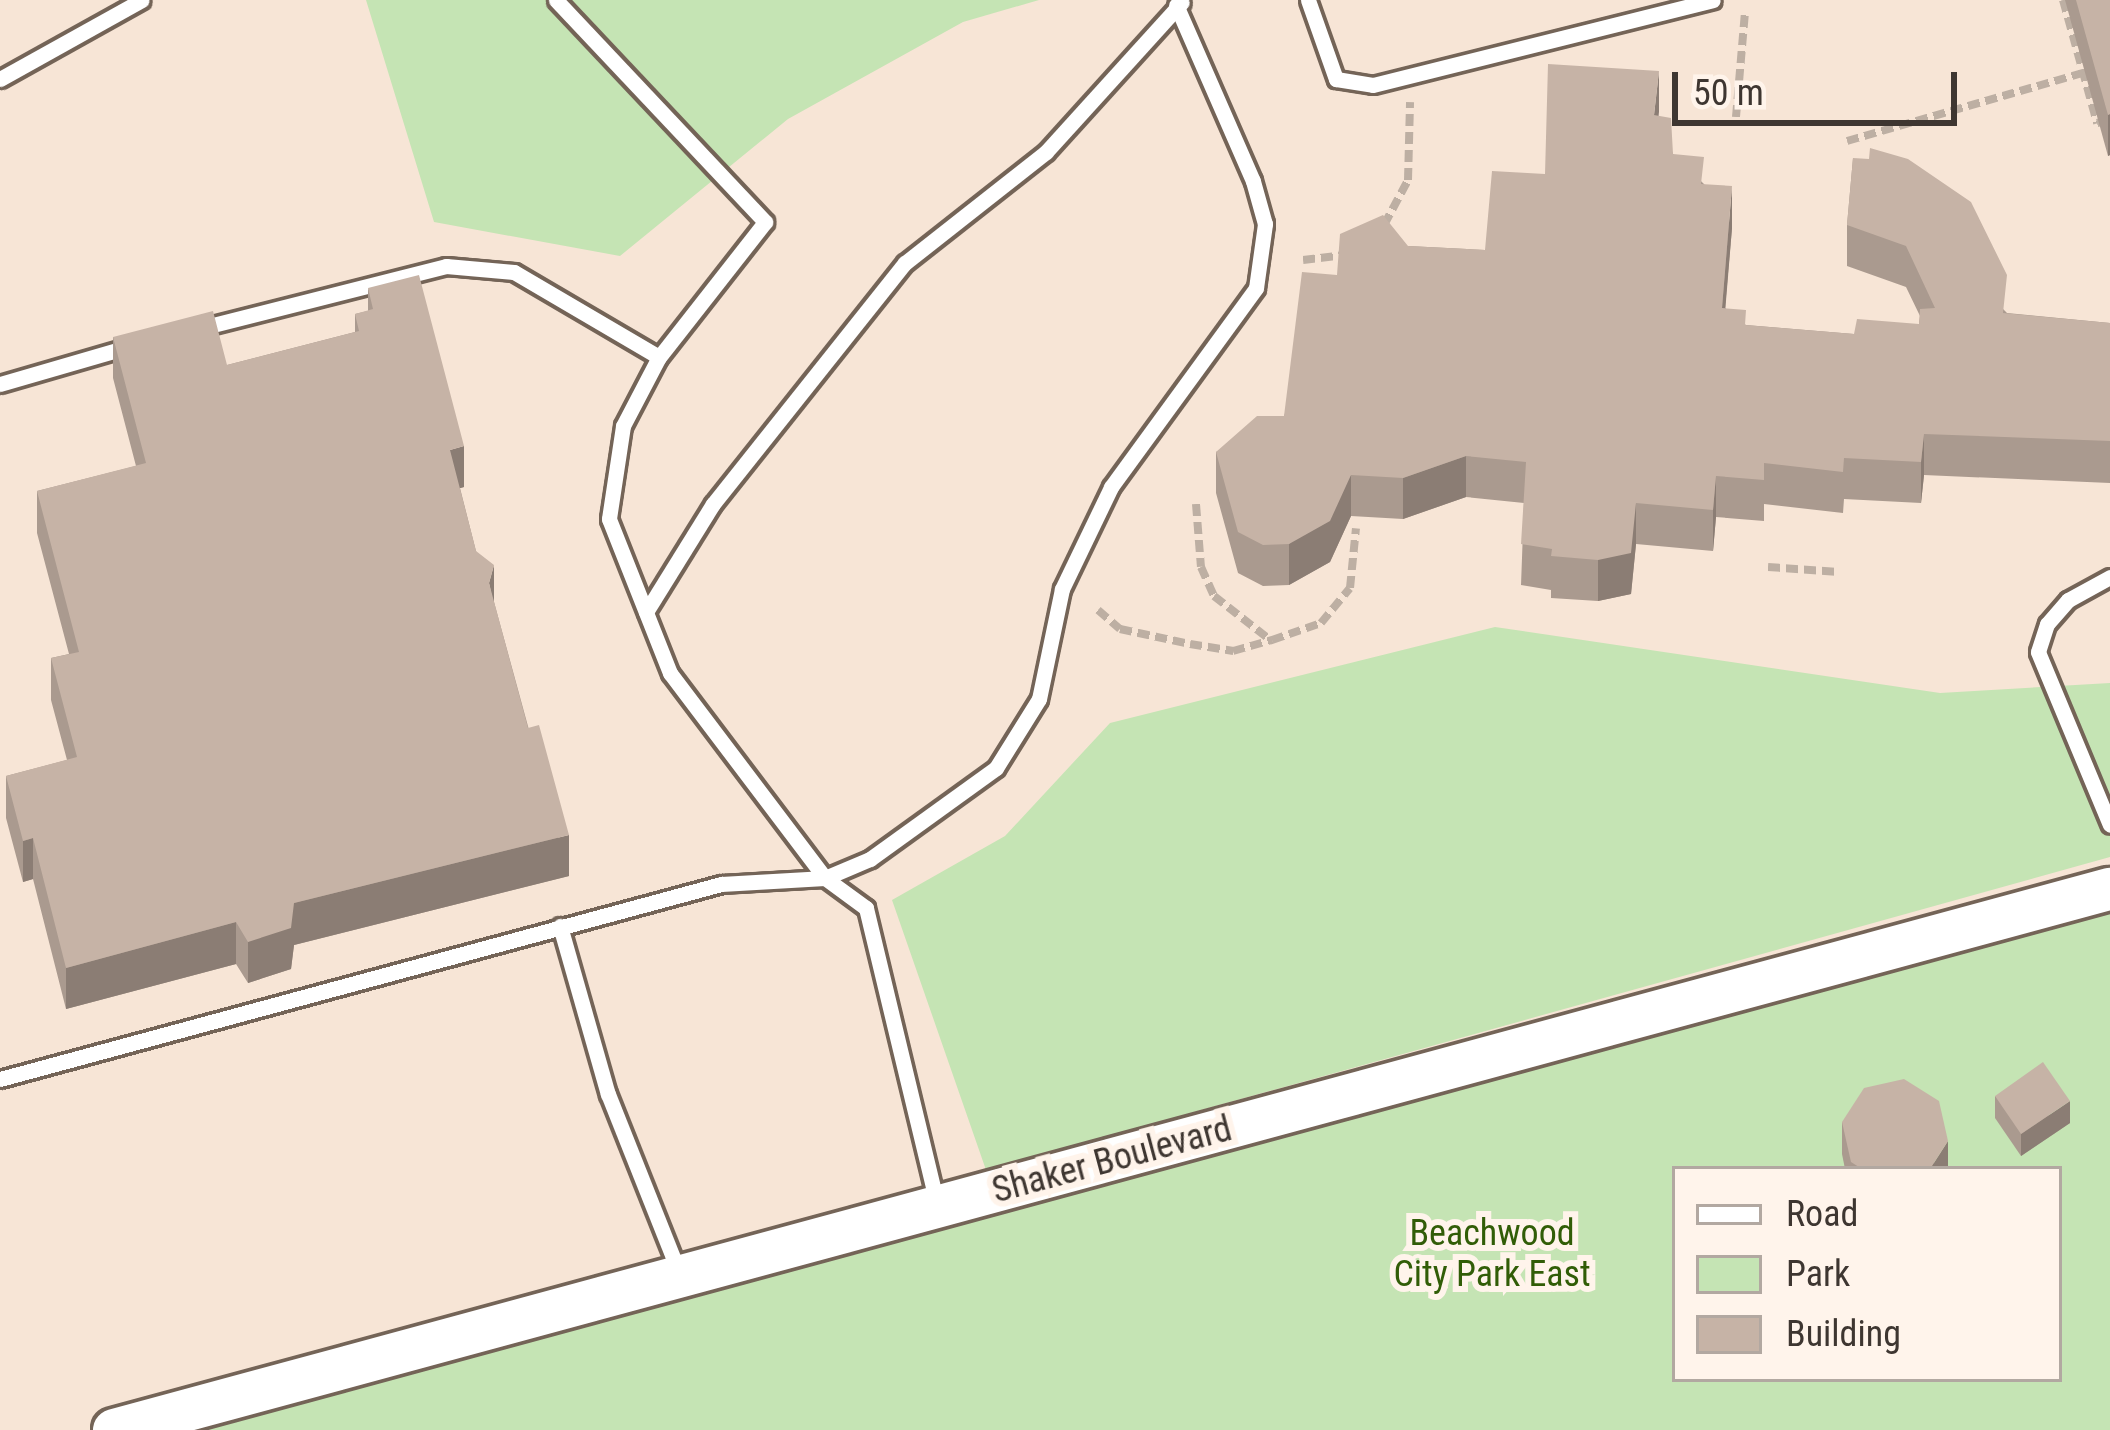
<!DOCTYPE html>
<style>
body{margin:0}
#map{position:relative;width:2110px;height:1430px;overflow:hidden;background:#f7e5d6;font-family:"Roboto Condensed",sans-serif}
div>[style]{position:absolute}
.green>*{inset:0;background:#c5e4b4}
.path>*{height:8px;margin-top:-4px;transform-origin:0;background:repeating-linear-gradient(90deg,#bdafa3 0 12px,transparent 0 18px)}
.roads{filter:drop-shadow(3px 0 #746457) drop-shadow(-3px 0 #746457) drop-shadow(0 3px #746457) drop-shadow(0 -3px #746457)}
.service>*{height:15px;margin:-7.5px;padding:0 7.5px;transform-origin:7.5px;border-radius:7.5px;background:#fff}
.secondary>*{height:42px;margin:-21px;padding:0 21px;transform-origin:21px;border-radius:21px;background:#fff}
.wall>*{inset:0;background:#aa9a8f}
.shaded-wall>*{inset:0;background:#8b7d74}
.building>*{inset:0;background:#c6b3a6}
span{translate:-50% -50%;white-space:nowrap;text-align:center;line-height:1.15;-webkit-text-stroke:12px #fff4eb;paint-order:stroke}
.street-label{font-size:36px;color:#3e3631}
.park-label{font-size:36px;color:#315d07}
.legend{position:absolute;left:1672px;top:1166px;width:390px;height:216px;box-sizing:border-box;background:#fff4eb;border:3px solid #b2a8a1;margin:0;padding:15px 21px;list-style:none;font-size:36px;color:#3e3631}
.legend li{display:flex;align-items:center;gap:24px;height:60px}
.legend b{width:60px;border:3px solid #b2a8a1}
.scale{position:absolute;left:1672px;top:72px;width:285px;height:54px;box-sizing:border-box;border:6px solid #3e3631;border-top:0;padding-left:15px;font-size:36px;line-height:42px;white-space:nowrap;color:#3e3631;-webkit-text-stroke:9px #fff4eb;paint-order:stroke}
</style>
<div id="map">
<div class="green">
<div style="clip-path:polygon(366px 0,1039px 0,963px 22px,788px 119px,620px 256px,434px 222px)"></div>
<div style="clip-path:polygon(1495px 627px,1940px 693px,2110px 683px,2110px 857px,986px 1170px,892px 900px,1005px 836px,1110px 723px)"></div>
<div style="clip-path:polygon(evenodd,2110px 902px,2110px 1430px,168px 1430px,2110px 902px,1675px 1169px,2059px 1169px,2059px 1379px,1675px 1379px,1675px 1169px)"></div>
</div>
<div class="path">
<div style="left:2063px;top:0;width:128px;rotate:74.5deg"></div>
<div style="left:2097px;top:123px;width:13px;rotate:-13deg"></div>
<div style="left:1736px;top:117px;width:106px;rotate:-85.1deg"></div>
<div style="left:1847px;top:141px;width:246px;rotate:-16.1deg"></div>
<div style="left:1384px;top:225px;width:51px;rotate:-61.9deg"></div>
<div style="left:1408px;top:180px;width:78px;rotate:-88.5deg"></div>
<div style="left:1303px;top:260px;width:42px;rotate:-6.8deg"></div>
<div style="left:1196px;top:504px;width:63px;rotate:85.5deg"></div>
<div style="left:1201px;top:567px;width:32px;rotate:66deg"></div>
<div style="left:1214px;top:596px;width:70px;rotate:38deg"></div>
<div style="left:1768px;top:567px;width:71px;rotate:4deg"></div>
<div style="left:1098px;top:610px;width:29px;rotate:41deg"></div>
<div style="left:1120px;top:629px;width:72px;rotate:12.1deg"></div>
<div style="left:1190px;top:644px;width:44px;rotate:9.2deg"></div>
<div style="left:1233px;top:651px;width:41px;rotate:-15.8deg"></div>
<div style="left:1272px;top:640px;width:52px;rotate:-19.1deg"></div>
<div style="left:1321px;top:623px;width:45px;rotate:-50.4deg"></div>
<div style="left:1350px;top:588px;width:60px;rotate:-84.3deg"></div>
</div>
<div class="roads">
<div class="service">
<div style="left:556px;top:0;width:305px;rotate:46.7deg"></div>
<div style="left:765px;top:222px;width:172px;rotate:128.1deg"></div>
<div style="left:659px;top:357px;width:78px;rotate:117.6deg"></div>
<div style="left:623px;top:426px;width:94px;rotate:98.6deg"></div>
<div style="left:609px;top:519px;width:166px;rotate:68.4deg"></div>
<div style="left:670px;top:673px;width:257px;rotate:52.9deg"></div>
<div style="left:825px;top:878px;width:49px;rotate:-22.9deg"></div>
<div style="left:870px;top:859px;width:155px;rotate:-35.8deg"></div>
<div style="left:996px;top:768px;width:81px;rotate:-58.1deg"></div>
<div style="left:1039px;top:699px;width:112px;rotate:-78.2deg"></div>
<div style="left:1062px;top:589px;width:113px;rotate:-64.3deg"></div>
<div style="left:1111px;top:487px;width:246px;rotate:-53.9deg"></div>
<div style="left:1256px;top:288px;width:65px;rotate:-82deg"></div>
<div style="left:1265px;top:224px;width:45px;rotate:-105.6deg"></div>
<div style="left:1253px;top:181px;width:192px;rotate:-113.6deg"></div>
<div style="left:1308px;top:0;width:84px;rotate:70.5deg"></div>
<div style="left:1336px;top:79px;width:37px;rotate:9deg"></div>
<div style="left:1373px;top:85px;width:350px;rotate:-14deg"></div>
<div style="left:0;top:79px;width:162px;rotate:-29.1deg"></div>
<div style="left:201px;top:328px;width:253px;rotate:-14.2deg"></div>
<div style="left:446px;top:266px;width:68px;rotate:5deg"></div>
<div style="left:514px;top:272px;width:168px;rotate:30.4deg"></div>
<div style="left:0;top:384px;width:136px;rotate:-16.2deg"></div>
<div style="left:2110px;top:577px;width:48px;rotate:151.3deg"></div>
<div style="left:2068px;top:600px;width:32px;rotate:131deg"></div>
<div style="left:2047px;top:624px;width:29px;rotate:108deg"></div>
<div style="left:2038px;top:652px;width:187px;rotate:67.4deg"></div>
<div style="left:646px;top:612px;width:127px;rotate:-58.2deg"></div>
<div style="left:713px;top:504px;width:308px;rotate:-51.5deg"></div>
<div style="left:905px;top:263px;width:179px;rotate:-38.2deg"></div>
<div style="left:1046px;top:152px;width:202px;rotate:-47.8deg"></div>
<div style="left:560px;top:926px;width:175px;rotate:74.1deg"></div>
<div style="left:608px;top:1094px;width:195px;rotate:68.3deg"></div>
<div style="left:0;top:1079px;width:747px;rotate:-15.13deg"></div>
<div style="left:721px;top:884px;width:104px;rotate:-3.3deg"></div>
<div style="left:825px;top:878px;width:51px;rotate:36.2deg"></div>
<div style="left:866px;top:908px;width:304px;rotate:76.5deg"></div>
</div>
<div class="secondary">
<div style="left:114px;top:1430px;width:2068px;rotate:-15.17deg"></div>
</div>
</div>
<div class="wall">
<div style="clip-path:polygon(2065px 0,2110px 0,2110px 155px,2108px 156px)"></div>
<div style="clip-path:polygon(1659px 116px,1673px 154px,1704px 184px,1732px 228px,1725px 308px,1746px 325px,1854px 334px,1919px 324px,1920px 316px,1906px 287px,1847px 266px,1847px 225px,1853px 158px,2007px 313px,2110px 323px,2110px 483px,1924px 475px,1921px 503px,1844px 499px,1843px 513px,1764px 504px,1764px 521px,1716px 517px,1713px 551px,1636px 544px,1631px 594px,1598px 601px,1551px 598px,1551px 590px,1521px 585px,1524px 503px,1466px 497px,1403px 519px,1351px 516px,1330px 562px,1289px 585px,1263px 586px,1238px 573px,1216px 493px,1216px 452px,1284px 416px,1337px 275px,1408px 246px,1485px 250px)"></div>
<div style="clip-path:polygon(368px 288px,464px 487px,460px 488px,476px 551px,494px 602px,569px 876px,294px 945px,291px 969px,248px 983px,236px 964px,66px 1009px,33px 879px,23px 882px,6px 818px,6px 776px,67px 760px,51px 700px,51px 658px,69px 654px,37px 533px,37px 491px,136px 466px,113px 378px,113px 337px,227px 365px,355px 332px,355px 314px,368px 311px)"></div>
<div style="clip-path:polygon(1995px 1096px,2070px 1123px,2021px 1156px,1995px 1118px)"></div>
<div style="clip-path:polygon(1842px 1122px,1948px 1169px,1845px 1169px,1842px 1154px)"></div>
</div>
<div class="shaded-wall">
<div style="clip-path:polygon(1659px 71px,1659px 112px,1654px 156px,1654px 115px)"></div>
<div style="clip-path:polygon(2110px 114px,2110px 155px,2108px 156px,2108px 115px)"></div>
<div style="clip-path:polygon(1732px 186px,1732px 228px,1722px 349px,1722px 308px)"></div>
<div style="clip-path:polygon(1924px 434px,1924px 475px,1921px 503px,1921px 462px)"></div>
<div style="clip-path:polygon(464px 446px,464px 487px,450px 491px,450px 450px)"></div>
<div style="clip-path:polygon(1466px 456px,1466px 497px,1403px 519px,1403px 478px)"></div>
<div style="clip-path:polygon(1351px 475px,1351px 516px,1330px 562px,1289px 585px,1289px 544px)"></div>
<div style="clip-path:polygon(1716px 476px,1716px 517px,1713px 551px,1713px 510px)"></div>
<div style="clip-path:polygon(1636px 503px,1636px 544px,1631px 594px,1598px 601px,1598px 560px)"></div>
<div style="clip-path:polygon(494px 565px,494px 607px,489px 583px)"></div>
<div style="clip-path:polygon(569px 835px,569px 876px,294px 945px,291px 969px,248px 983px,248px 942px,294px 903px)"></div>
<div style="clip-path:polygon(33px 838px,33px 879px,23px 882px,23px 841px)"></div>
<div style="clip-path:polygon(236px 922px,236px 964px,66px 1009px,66px 968px)"></div>
<div style="clip-path:polygon(2070px 1101px,2070px 1123px,2021px 1156px,2021px 1134px)"></div>
<div style="clip-path:polygon(1948px 1141px,1948px 1169px,1930px 1169px)"></div>
</div>
<div class="building">
<div style="clip-path:polygon(2076px 0,2110px 0,2110px 114px,2108px 115px)"></div>
<div style="clip-path:polygon(1548px 64px,1659px 71px,1654px 115px,1671px 118px,1673px 154px,1704px 157px,1701px 184px,1732px 186px,1722px 308px,1746px 310px,1745px 325px,1854px 334px,1857px 319px,1919px 324px,1920px 309px,1935px 308px,1906px 246px,1847px 225px,1853px 158px,1869px 159px,1870px 148px,1908px 159px,1971px 202px,2007px 275px,2003px 313px,2110px 323px,2110px 441px,1924px 434px,1921px 462px,1844px 458px,1843px 472px,1764px 463px,1764px 480px,1716px 476px,1713px 510px,1636px 503px,1631px 553px,1598px 560px,1551px 556px,1552px 549px,1521px 544px,1526px 462px,1466px 456px,1403px 478px,1351px 475px,1330px 521px,1289px 544px,1263px 545px,1238px 532px,1216px 452px,1257px 416px,1284px 416px,1302px 272px,1337px 275px,1340px 234px,1383px 215px,1408px 246px,1485px 250px,1492px 171px,1545px 174px)"></div>
<div style="clip-path:polygon(419px 275px,464px 446px,450px 450px,476px 551px,494px 565px,489px 583px,528px 728px,539px 725px,569px 835px,294px 903px,291px 928px,248px 942px,236px 922px,66px 968px,33px 838px,23px 841px,6px 776px,77px 757px,51px 658px,79px 652px,37px 491px,146px 463px,113px 337px,213px 311px,227px 365px,359px 331px,355px 314px,373px 309px,368px 288px)"></div>
<div style="clip-path:polygon(2043px 1062px,2070px 1101px,2021px 1134px,1995px 1096px)"></div>
<div style="clip-path:polygon(1904px 1079px,1939px 1101px,1948px 1141px,1930px 1169px,1862px 1169px,1851px 1162px,1842px 1122px,1864px 1088px)"></div>
</div>
<div class="street-label">
<span style="left:1112px;top:1160px;rotate:-15deg">Shaker Boulevard</span>
</div>
<div class="park-label">
<span style="left:1492px;top:1254px">Beachwood<br>City Park East</span>
</div>
<ul class="legend">
<li><b style="height:15px;background:#fff"></b>Road</li>
<li><b style="height:33px;background:#c5e4b4"></b>Park</li>
<li><b style="height:33px;background:#c6b3a6"></b>Building</li>
</ul>
<div class="scale">50 m</div>
</div>
